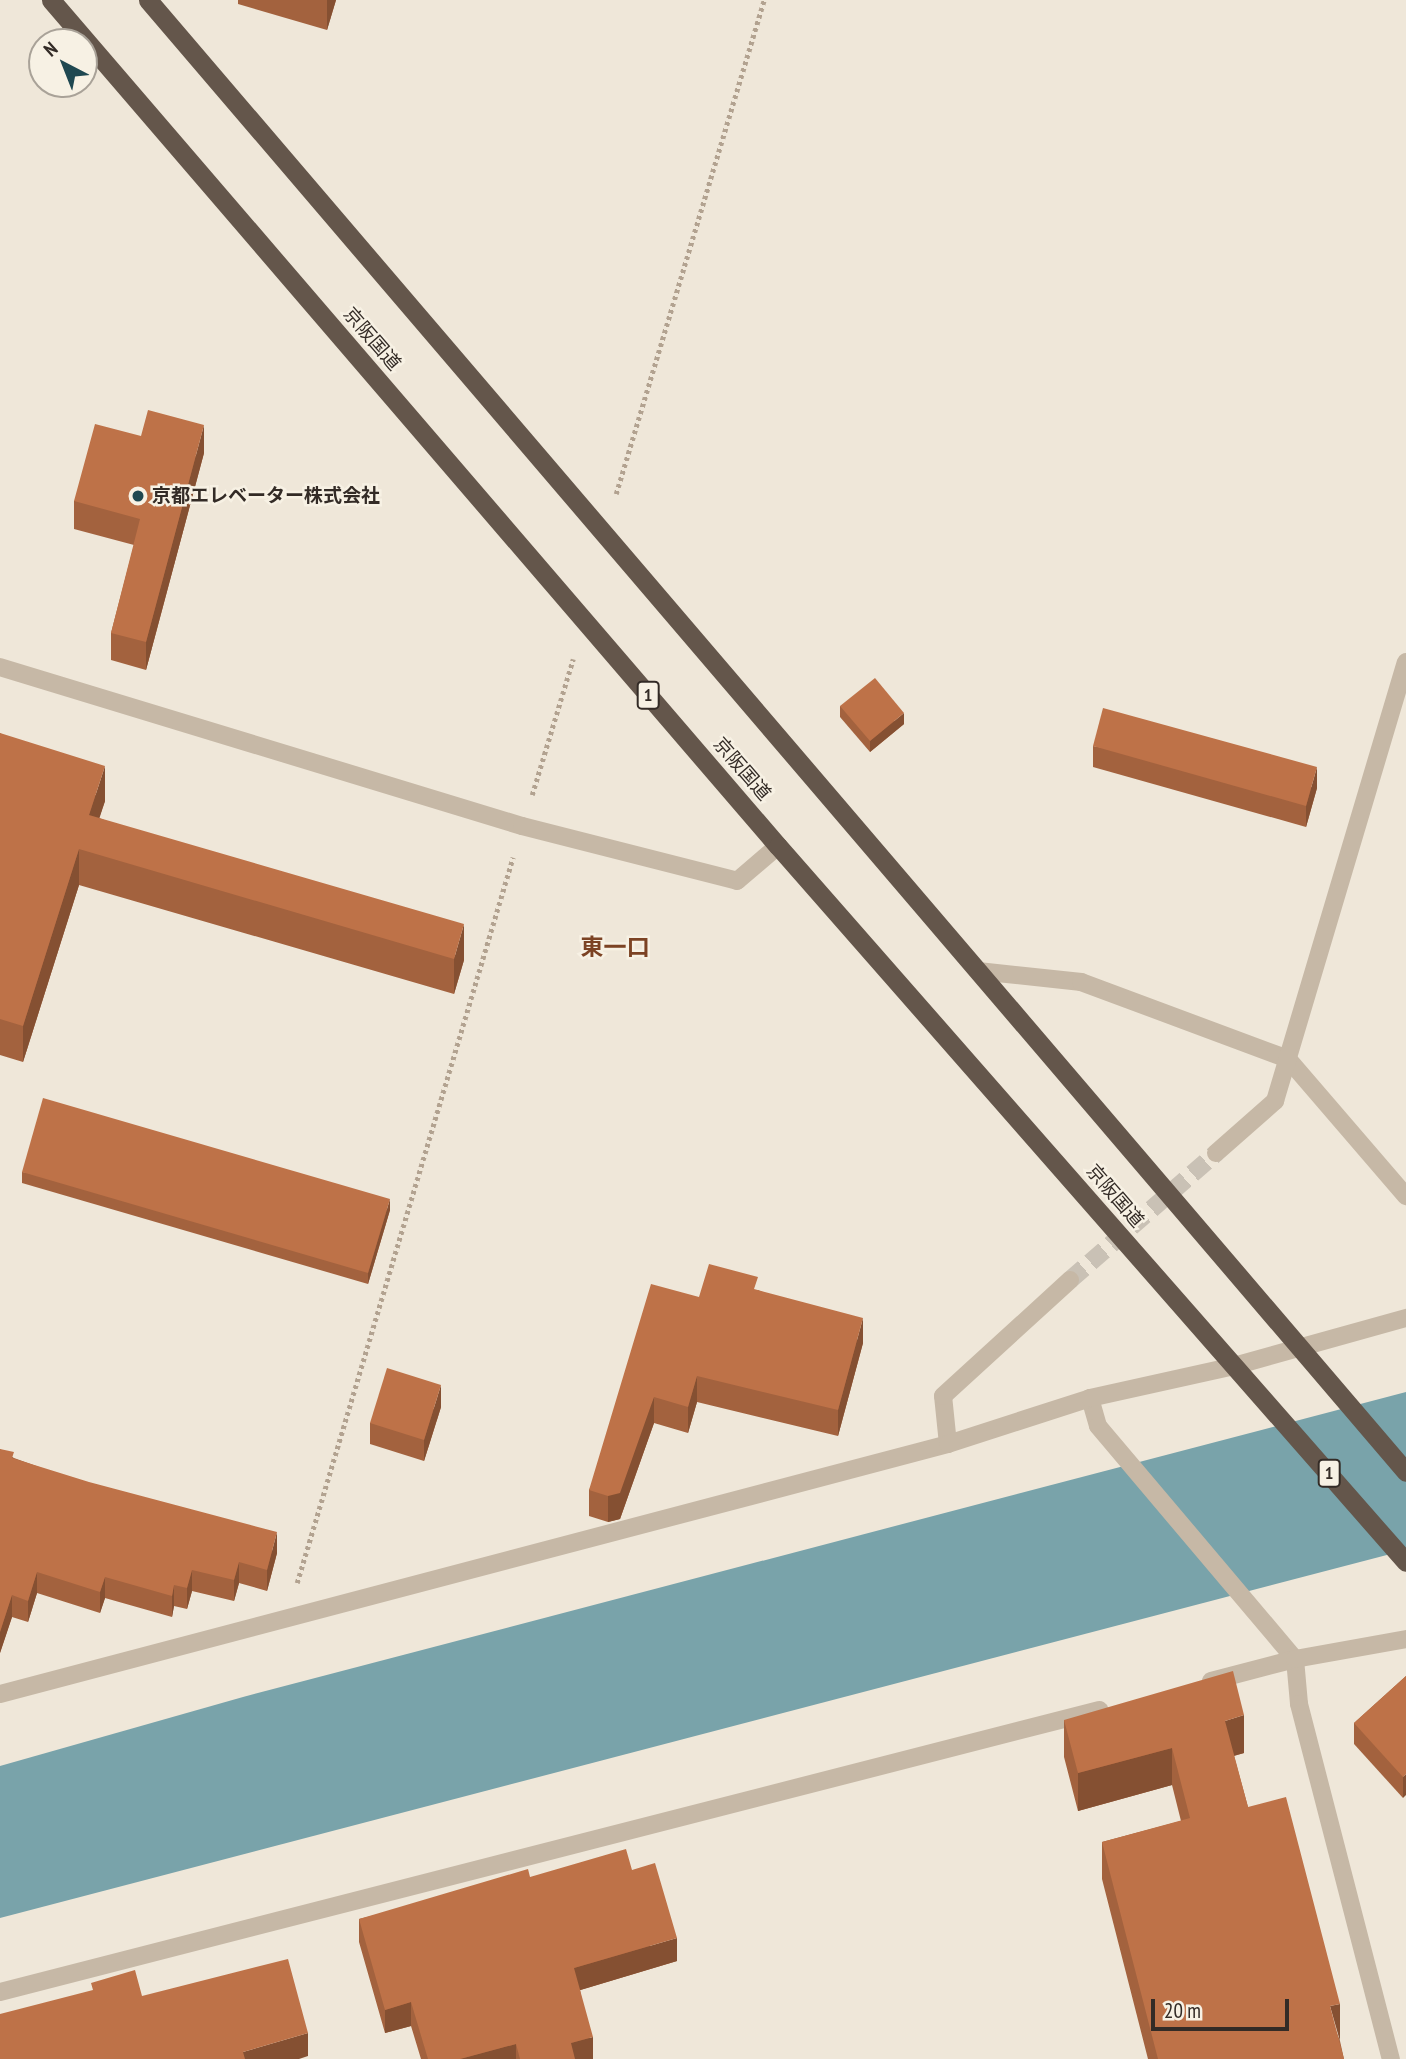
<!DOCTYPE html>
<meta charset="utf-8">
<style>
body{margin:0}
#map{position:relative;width:1406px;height:2059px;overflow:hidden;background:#efe7d9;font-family:"PT Sans Narrow","Noto Sans JP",sans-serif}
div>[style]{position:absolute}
.water>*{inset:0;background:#79a3aa}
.minor-tunnel>*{height:18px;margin-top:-9px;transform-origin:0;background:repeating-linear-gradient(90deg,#c9c1b5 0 18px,transparent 0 27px)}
.path>*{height:4.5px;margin-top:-2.25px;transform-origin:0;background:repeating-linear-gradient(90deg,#b2a290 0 3.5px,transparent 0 7px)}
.minor>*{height:18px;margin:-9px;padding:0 9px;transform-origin:9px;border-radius:9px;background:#c6b8a6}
.trunk>*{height:19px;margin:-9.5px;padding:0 9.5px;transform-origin:9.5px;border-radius:9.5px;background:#64564b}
.wall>*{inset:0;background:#a3623e}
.shaded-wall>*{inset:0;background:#855032}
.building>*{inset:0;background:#be7248}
.dots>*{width:19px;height:19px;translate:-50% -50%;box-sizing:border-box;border:4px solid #f7f1e4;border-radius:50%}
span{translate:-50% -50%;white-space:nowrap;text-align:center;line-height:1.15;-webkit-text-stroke:5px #f7f1e4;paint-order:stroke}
.shield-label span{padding:2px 5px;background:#f7f1e4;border:2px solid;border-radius:5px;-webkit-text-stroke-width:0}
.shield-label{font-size:18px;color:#332b26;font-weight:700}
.street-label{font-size:19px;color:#332b26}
.poi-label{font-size:19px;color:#332b26;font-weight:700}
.left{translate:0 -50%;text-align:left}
.quarter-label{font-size:23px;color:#7c4324;font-weight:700}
.north{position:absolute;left:28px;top:28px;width:70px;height:70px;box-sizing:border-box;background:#f7f1e4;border:2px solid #a9a298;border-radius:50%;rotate:318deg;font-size:19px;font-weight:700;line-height:28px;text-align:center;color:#332b26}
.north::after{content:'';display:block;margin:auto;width:24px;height:32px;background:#1f4851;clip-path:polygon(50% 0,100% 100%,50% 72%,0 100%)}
.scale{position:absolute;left:1151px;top:1999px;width:138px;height:32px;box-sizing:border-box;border:4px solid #332b26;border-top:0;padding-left:9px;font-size:21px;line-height:24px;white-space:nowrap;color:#332b26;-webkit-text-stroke:5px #f7f1e4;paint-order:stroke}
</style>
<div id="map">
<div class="water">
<div style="clip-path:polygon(1406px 1392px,1406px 1550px,0 1918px,0 1766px,243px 1697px)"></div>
</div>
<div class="minor-tunnel">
<div style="left:1070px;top:1280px;width:194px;rotate:-41deg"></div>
</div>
<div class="path">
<div style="left:616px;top:494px;width:516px;rotate:-73.32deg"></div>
<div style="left:532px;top:795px;width:142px;rotate:-73.2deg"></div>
<div style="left:297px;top:1583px;width:757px;rotate:-73.43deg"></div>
</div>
<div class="minor">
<div style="left:0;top:667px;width:546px;rotate:16.94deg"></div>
<div style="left:522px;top:826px;width:222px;rotate:14.3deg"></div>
<div style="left:737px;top:881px;width:54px;rotate:-40.5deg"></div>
<div style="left:978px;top:971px;width:104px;rotate:6.1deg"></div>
<div style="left:1081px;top:982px;width:221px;rotate:20.4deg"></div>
<div style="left:1288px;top:1059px;width:181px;rotate:49.3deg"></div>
<div style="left:1216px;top:1153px;width:79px;rotate:-41.4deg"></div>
<div style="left:1275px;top:1101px;width:458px;rotate:-73.4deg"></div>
<div style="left:1090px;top:1398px;width:29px;rotate:74deg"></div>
<div style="left:1098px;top:1426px;width:305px;rotate:49.8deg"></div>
<div style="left:1295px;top:1659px;width:45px;rotate:84.9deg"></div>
<div style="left:1299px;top:1704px;width:367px;rotate:75.5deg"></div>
<div style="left:948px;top:1444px;width:48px;rotate:-95.9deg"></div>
<div style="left:943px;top:1396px;width:172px;rotate:-42.4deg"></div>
<div style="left:1211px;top:1681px;width:87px;rotate:-14.7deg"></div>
<div style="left:1295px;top:1659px;width:113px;rotate:-10.2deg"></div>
<div style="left:0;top:1694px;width:980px;rotate:-14.77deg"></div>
<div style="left:948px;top:1444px;width:149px;rotate:-17.9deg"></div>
<div style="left:1090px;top:1398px;width:148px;rotate:-12.5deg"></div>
<div style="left:1234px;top:1366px;width:179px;rotate:-15.6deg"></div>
<div style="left:0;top:1992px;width:1135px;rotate:-14.39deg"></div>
</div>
<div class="trunk">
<div style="left:51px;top:0;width:1115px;rotate:49.33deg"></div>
<div style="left:778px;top:846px;width:952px;rotate:48.75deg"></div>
<div style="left:148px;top:0;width:1936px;rotate:49.48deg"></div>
</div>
<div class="wall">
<div style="clip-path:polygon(238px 0,336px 0,327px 30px,238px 4px)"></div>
<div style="clip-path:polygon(204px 453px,146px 670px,111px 660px,111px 633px,134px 545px,74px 529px,74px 501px)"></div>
<div style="clip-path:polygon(840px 706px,904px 724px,870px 752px,840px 717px)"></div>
<div style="clip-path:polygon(0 733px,105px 801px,99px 818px,464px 960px,454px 994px,79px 885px,23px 1062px,0 1055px)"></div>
<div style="clip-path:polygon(1093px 746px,1317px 788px,1306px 827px,1093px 767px)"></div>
<div style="clip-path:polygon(22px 1172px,390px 1210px,368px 1284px,22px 1183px)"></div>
<div style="clip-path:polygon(758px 1290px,863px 1343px,838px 1436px,697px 1402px,688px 1433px,654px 1423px,620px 1519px,608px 1522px,589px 1516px,589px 1490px,699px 1297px)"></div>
<div style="clip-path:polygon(441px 1407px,424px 1461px,370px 1444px,370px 1423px)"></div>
<div style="clip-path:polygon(0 1449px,14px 1458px,277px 1553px,267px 1591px,239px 1583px,234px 1601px,192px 1591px,187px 1609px,174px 1606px,172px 1617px,105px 1598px,100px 1613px,37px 1593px,28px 1622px,12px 1617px,0 1653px)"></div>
<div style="clip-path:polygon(1406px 1676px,1403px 1798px,1354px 1744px,1354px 1723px)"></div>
<div style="clip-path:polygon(1064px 1720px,1244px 1753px,1234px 1756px,1248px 1807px,1340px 2041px,1344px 2059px,1148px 2059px,1102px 1879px,1102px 1842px,1181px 1821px,1172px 1785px,1078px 1811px,1064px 1757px)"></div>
<div style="clip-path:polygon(530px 1877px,677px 1961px,580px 1990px,593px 2059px,421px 2059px,411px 2026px,385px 2033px,359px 1942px,359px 1919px)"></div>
</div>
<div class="shaded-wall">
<div style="clip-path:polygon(327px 0,336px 0,327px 30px)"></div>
<div style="clip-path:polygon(204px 425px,204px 453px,146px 670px,146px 642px)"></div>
<div style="clip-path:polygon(904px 713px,904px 724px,870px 752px,870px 741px)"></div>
<div style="clip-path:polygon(105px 766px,105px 801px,89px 850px,89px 815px)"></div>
<div style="clip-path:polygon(1317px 767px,1317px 788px,1306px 827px,1306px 806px)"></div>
<div style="clip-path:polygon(79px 849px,79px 885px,23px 1062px,23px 1026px)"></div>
<div style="clip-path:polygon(464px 924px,464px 960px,454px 994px,454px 959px)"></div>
<div style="clip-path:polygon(390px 1199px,390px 1210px,368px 1284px,368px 1273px)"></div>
<div style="clip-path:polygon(863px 1318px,863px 1343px,838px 1436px,838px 1410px)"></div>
<div style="clip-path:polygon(697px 1376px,697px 1402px,688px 1433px,688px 1407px)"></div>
<div style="clip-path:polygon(441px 1385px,441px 1407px,424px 1461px,424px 1440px)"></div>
<div style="clip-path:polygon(654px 1397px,654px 1423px,620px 1519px,608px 1522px,608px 1496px)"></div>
<div style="clip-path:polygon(277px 1532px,277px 1553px,267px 1591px,267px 1570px)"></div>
<div style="clip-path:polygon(239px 1562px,239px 1583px,234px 1601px,234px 1580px)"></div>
<div style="clip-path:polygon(192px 1570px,192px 1591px,187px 1609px,187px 1588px)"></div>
<div style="clip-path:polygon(37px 1572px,37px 1593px,28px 1622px,28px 1601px)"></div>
<div style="clip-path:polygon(105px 1577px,105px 1598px,100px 1613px,100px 1592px)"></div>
<div style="clip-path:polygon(174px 1585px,174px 1606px,172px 1617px,172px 1596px)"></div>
<div style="clip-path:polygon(12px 1595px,12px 1617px,0 1653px,0 1632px)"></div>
<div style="clip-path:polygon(1244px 1715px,1244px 1753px,1225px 1758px,1225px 1721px)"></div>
<div style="clip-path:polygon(1172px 1748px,1172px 1785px,1078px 1811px,1078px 1773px)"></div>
<div style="clip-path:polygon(1406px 1774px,1406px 1795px,1403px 1798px,1403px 1777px)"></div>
<div style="clip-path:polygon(677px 1938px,677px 1961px,574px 1992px,574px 1968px)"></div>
<div style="clip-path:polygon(411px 2002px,411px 2026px,385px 2033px,385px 2010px)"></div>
<div style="clip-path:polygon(1340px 2004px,1340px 2041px,1330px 2006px)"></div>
<div style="clip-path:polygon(308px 2033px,308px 2056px,299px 2059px,243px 2059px,243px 2052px)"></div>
<div style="clip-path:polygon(593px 2037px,593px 2059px,571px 2059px,571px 2043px)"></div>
<div style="clip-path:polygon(516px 2044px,516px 2059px,460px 2059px)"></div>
</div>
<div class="building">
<div style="clip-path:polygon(148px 410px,204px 425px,146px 642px,111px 633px,140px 519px,74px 501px,95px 424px,141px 436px)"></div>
<div style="clip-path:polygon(875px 678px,904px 713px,870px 741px,840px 706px)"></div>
<div style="clip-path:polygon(1103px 708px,1317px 767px,1306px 806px,1093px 746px)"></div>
<div style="clip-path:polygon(0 733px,105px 766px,89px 815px,464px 924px,454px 959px,79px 849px,23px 1026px,0 1019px)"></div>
<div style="clip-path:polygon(43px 1098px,390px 1199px,368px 1273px,22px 1172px)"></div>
<div style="clip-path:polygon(709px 1264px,758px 1277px,754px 1289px,863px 1318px,838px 1410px,697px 1376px,688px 1407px,654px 1397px,620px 1493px,608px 1496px,589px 1490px,651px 1284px,699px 1297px)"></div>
<div style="clip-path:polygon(387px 1368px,441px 1385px,424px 1440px,370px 1423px)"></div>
<div style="clip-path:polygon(0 1449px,14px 1452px,12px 1458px,89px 1482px,277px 1532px,267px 1570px,239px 1562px,234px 1580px,192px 1570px,187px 1588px,174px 1585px,172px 1596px,105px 1577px,100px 1592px,37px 1572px,28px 1601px,12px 1595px,0 1632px)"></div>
<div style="clip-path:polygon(1233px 1671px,1244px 1715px,1225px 1721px,1248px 1807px,1286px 1797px,1340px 2004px,1330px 2006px,1344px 2059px,1158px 2059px,1102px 1842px,1190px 1818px,1172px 1748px,1078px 1773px,1064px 1720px)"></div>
<div style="clip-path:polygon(1406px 1676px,1406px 1774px,1403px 1777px,1354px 1723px)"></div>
<div style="clip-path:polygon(626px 1849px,632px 1870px,655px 1863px,677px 1938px,574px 1968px,593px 2037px,571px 2043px,575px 2059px,520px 2059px,516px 2044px,460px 2059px,428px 2059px,411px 2002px,385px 2010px,359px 1919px,528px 1869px,530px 1877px)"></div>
<div style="clip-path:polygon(288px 1959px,308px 2033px,243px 2052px,245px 2059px,0 2059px,0 2014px,93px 1990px,91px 1983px,135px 1970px,142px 1996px)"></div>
</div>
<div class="dots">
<div style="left:138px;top:496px;background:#1f4851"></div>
</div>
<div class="shield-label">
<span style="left:648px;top:695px">1</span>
<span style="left:1329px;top:1473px">1</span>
</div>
<div class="street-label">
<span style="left:372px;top:339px;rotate:49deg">京阪国道</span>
<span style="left:742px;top:769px;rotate:49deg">京阪国道</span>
<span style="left:1115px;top:1196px;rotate:49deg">京阪国道</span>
</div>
<div class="poi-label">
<span class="left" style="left:152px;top:496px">京都エレベーター株式会社</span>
</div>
<div class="quarter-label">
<span style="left:615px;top:947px">東一口</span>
</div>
<div class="north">N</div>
<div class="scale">20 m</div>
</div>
